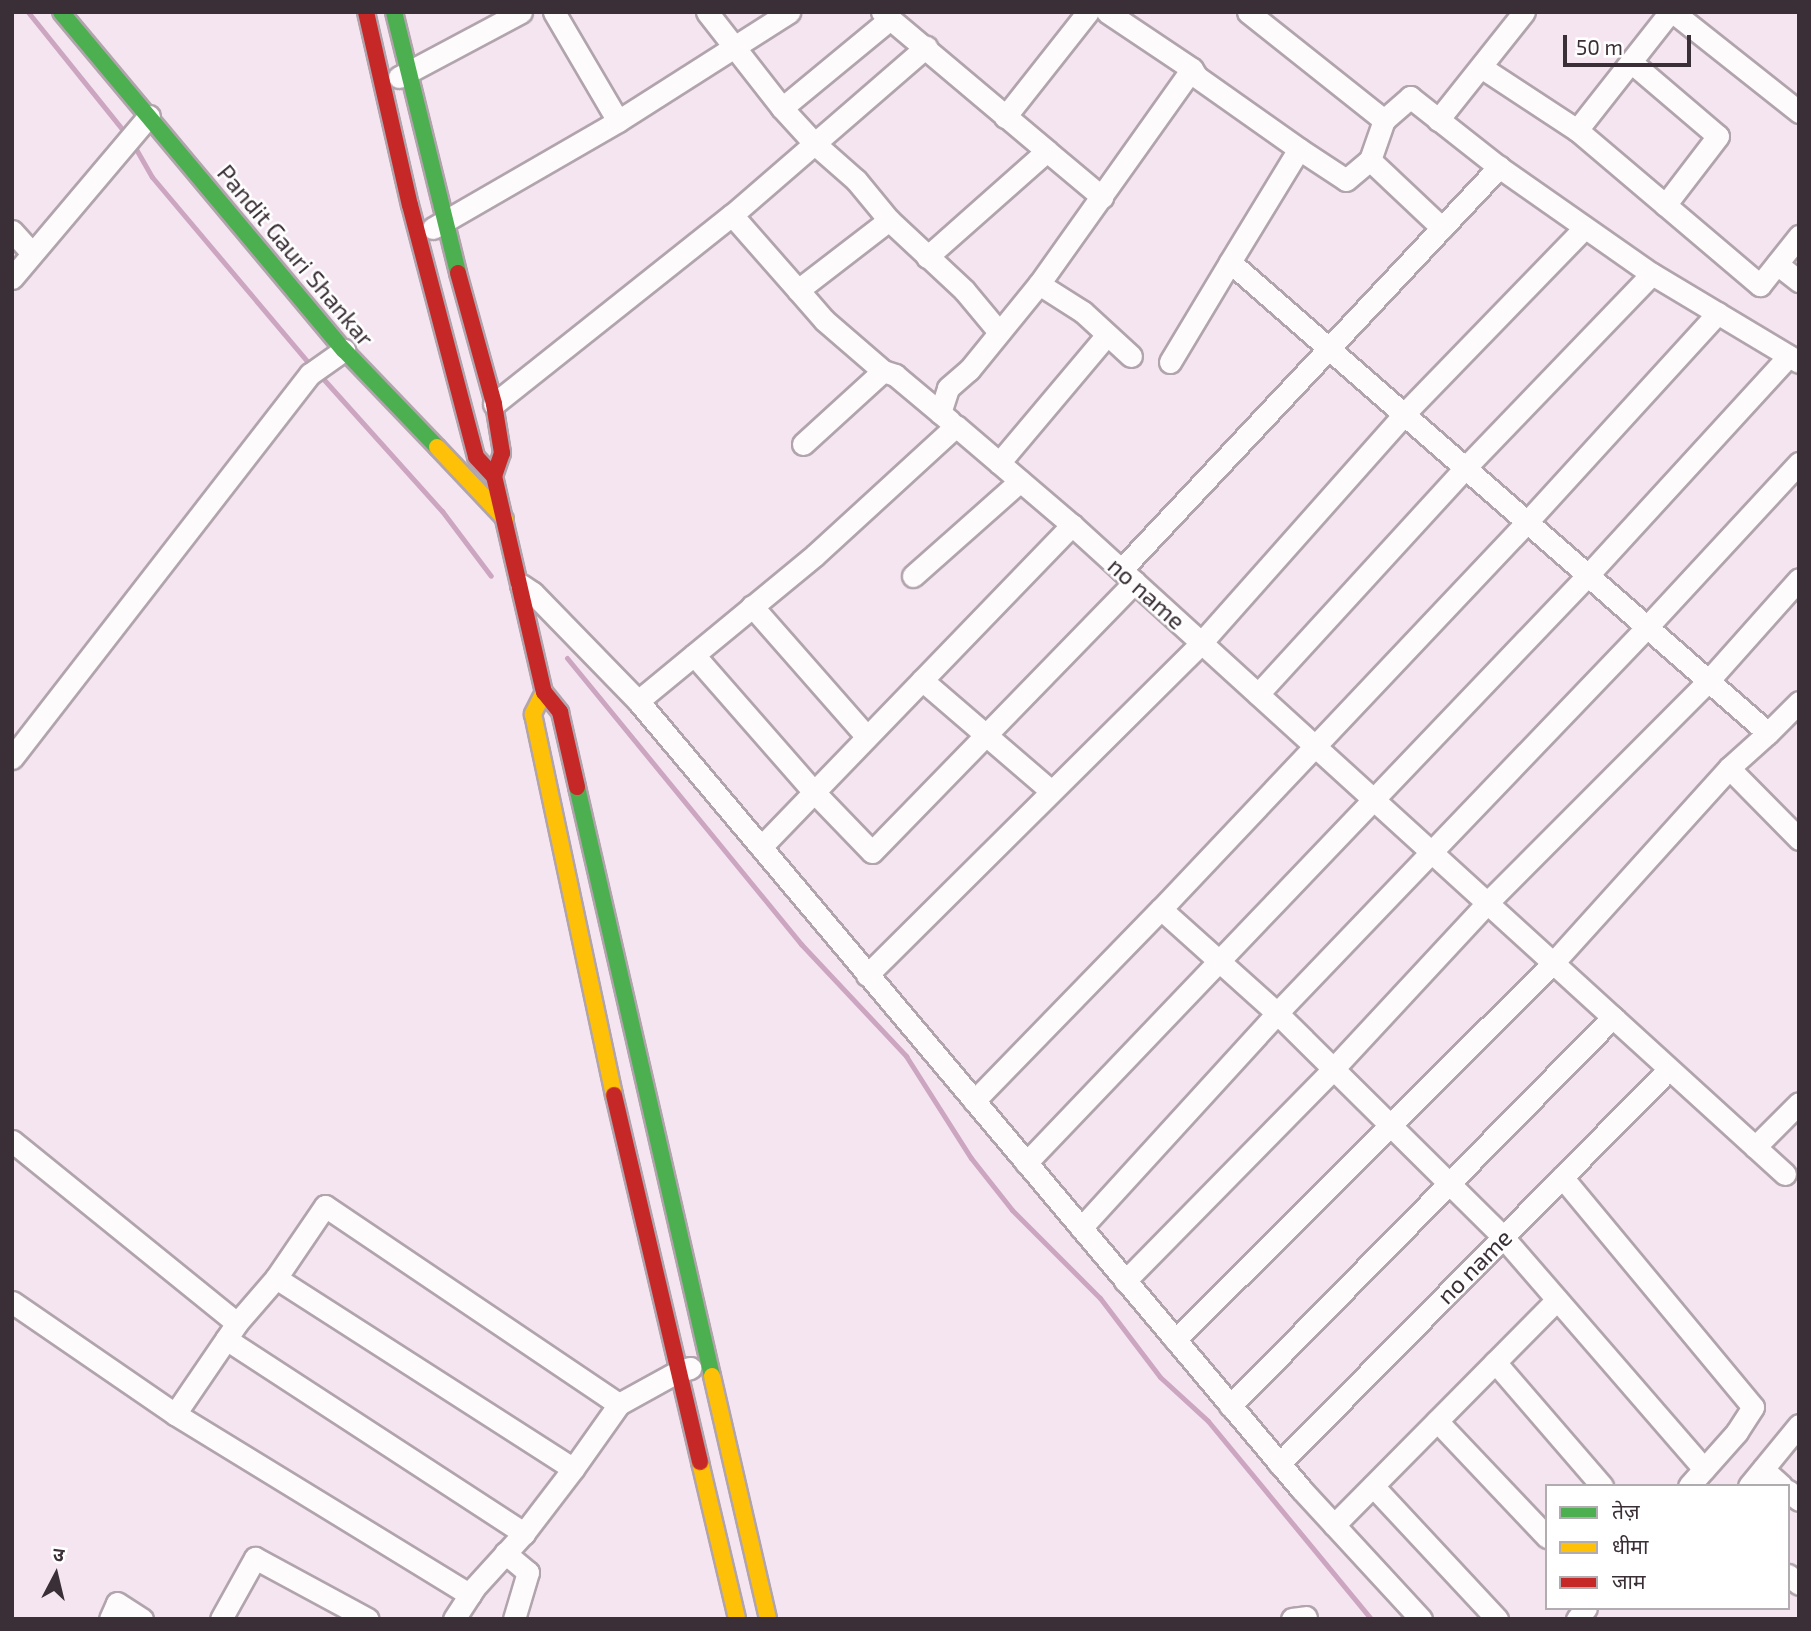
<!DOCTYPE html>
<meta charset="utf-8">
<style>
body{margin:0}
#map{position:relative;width:1811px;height:1631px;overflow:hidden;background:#f5e5f0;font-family:"Exo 2","Noto Sans Devanagari",sans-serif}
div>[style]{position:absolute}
.stream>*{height:5px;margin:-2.5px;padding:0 2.5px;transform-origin:2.5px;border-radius:2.5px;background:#cca5c0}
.roads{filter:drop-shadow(2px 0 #b1a4ac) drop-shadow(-2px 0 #b1a4ac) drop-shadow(0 2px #b1a4ac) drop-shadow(0 -2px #b1a4ac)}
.street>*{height:21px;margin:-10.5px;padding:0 10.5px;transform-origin:10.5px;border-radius:10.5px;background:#fefbfd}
.fast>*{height:16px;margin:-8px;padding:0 8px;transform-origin:8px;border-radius:8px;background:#4caf50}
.slow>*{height:16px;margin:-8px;padding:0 8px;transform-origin:8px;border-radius:8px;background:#ffc107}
.jam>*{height:16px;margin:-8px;padding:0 8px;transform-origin:8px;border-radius:8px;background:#c62828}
span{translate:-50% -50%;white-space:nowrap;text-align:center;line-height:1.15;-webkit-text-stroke:5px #fff;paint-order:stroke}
.street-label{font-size:24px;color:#3a2f36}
.frame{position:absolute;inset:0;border:14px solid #3a2f36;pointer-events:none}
.legend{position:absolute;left:1545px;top:1484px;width:245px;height:126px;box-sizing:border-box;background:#fff;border:2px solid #b0acaf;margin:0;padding:9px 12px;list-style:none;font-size:21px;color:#3a2f36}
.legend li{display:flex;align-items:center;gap:14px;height:35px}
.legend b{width:35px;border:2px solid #b0acaf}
.north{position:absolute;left:21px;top:1540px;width:70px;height:70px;-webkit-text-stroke:5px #fff;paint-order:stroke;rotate:7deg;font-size:19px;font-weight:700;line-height:28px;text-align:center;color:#3a2f36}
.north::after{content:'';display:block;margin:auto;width:24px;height:32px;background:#3a2f36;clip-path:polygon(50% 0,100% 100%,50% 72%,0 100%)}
.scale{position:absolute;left:1563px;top:35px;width:128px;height:32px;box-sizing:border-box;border:4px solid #3a2f36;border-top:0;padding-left:9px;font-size:21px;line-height:24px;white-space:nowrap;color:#3a2f36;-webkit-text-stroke:5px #fff;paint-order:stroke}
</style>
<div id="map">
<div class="stream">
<div style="left:28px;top:12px;width:156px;rotate:51.2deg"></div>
<div style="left:132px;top:142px;width:40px;rotate:60.3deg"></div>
<div style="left:152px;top:177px;width:247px;rotate:49.9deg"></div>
<div style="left:318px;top:373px;width:186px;rotate:48.1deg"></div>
<div style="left:442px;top:511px;width:81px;rotate:53deg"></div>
<div style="left:567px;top:658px;width:370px;rotate:50.7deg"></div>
<div style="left:801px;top:944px;width:154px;rotate:46.8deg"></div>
<div style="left:906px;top:1056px;width:121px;rotate:57.5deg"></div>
<div style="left:971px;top:1158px;width:66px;rotate:51.7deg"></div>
<div style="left:1012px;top:1210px;width:124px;rotate:45deg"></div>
<div style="left:1100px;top:1298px;width:99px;rotate:52.8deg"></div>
<div style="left:1160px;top:1377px;width:65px;rotate:42.5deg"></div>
<div style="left:1208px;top:1421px;width:256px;rotate:50.5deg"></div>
</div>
<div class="roads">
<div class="street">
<div style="left:554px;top:12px;width:126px;rotate:59.6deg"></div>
<div style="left:707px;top:12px;width:122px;rotate:52deg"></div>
<div style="left:782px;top:108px;width:49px;rotate:47.5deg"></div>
<div style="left:815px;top:144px;width:55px;rotate:41.3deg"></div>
<div style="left:856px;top:180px;width:52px;rotate:50.5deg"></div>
<div style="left:889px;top:220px;width:103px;rotate:43deg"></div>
<div style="left:964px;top:290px;width:55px;rotate:50.2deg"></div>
<div style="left:882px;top:12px;width:216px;rotate:40.1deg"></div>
<div style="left:1107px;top:12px;width:102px;rotate:33.8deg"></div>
<div style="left:1248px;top:12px;width:174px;rotate:38.5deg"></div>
<div style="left:1384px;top:120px;width:35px;rotate:-41deg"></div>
<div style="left:1410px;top:97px;width:113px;rotate:38.2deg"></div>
<div style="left:1673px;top:12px;width:161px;rotate:38.4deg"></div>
<div style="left:1631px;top:62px;width:114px;rotate:40.4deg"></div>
<div style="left:1718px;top:136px;width:87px;rotate:127.5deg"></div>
<div style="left:1481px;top:67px;width:115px;rotate:33.3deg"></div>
<div style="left:1577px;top:130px;width:150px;rotate:-51.8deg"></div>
<div style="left:399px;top:77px;width:138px;rotate:-28deg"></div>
<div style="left:782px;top:108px;width:140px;rotate:-39.5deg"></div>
<div style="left:1005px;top:117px;width:134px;rotate:-51.7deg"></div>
<div style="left:1438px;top:120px;width:138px;rotate:-51.5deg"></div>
<div style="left:1577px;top:130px;width:240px;rotate:40.3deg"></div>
<div style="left:1760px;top:285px;width:63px;rotate:-51.5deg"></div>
<div style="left:1370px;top:160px;width:99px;rotate:43.4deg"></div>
<div style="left:732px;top:215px;width:100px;rotate:48.7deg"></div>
<div style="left:889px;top:220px;width:115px;rotate:142.4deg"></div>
<div style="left:798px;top:290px;width:40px;rotate:49deg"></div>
<div style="left:824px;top:320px;width:78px;rotate:40.8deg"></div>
<div style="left:883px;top:371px;width:13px;rotate:18deg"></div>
<div style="left:895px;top:375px;width:72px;rotate:39.9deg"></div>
<div style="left:433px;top:228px;width:214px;rotate:-30deg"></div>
<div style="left:618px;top:121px;width:203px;rotate:-32.5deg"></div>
<div style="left:12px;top:231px;width:28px;rotate:48deg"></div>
<div style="left:927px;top:257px;width:160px;rotate:-41.5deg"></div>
<div style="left:1047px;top:151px;width:72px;rotate:39.9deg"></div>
<div style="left:1230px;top:262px;width:132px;rotate:-58.6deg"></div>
<div style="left:1299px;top:149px;width:56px;rotate:33.4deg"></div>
<div style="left:1346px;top:180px;width:31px;rotate:-40deg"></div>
<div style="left:1370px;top:160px;width:42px;rotate:-70.7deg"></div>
<div style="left:1777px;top:264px;width:28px;rotate:38deg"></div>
<div style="left:12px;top:278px;width:212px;rotate:-49.8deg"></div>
<div style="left:1039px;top:284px;width:52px;rotate:32.5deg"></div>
<div style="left:1083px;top:312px;width:65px;rotate:42.5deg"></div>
<div style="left:1170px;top:362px;width:117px;rotate:-59deg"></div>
<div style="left:1230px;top:262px;width:715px;rotate:41.2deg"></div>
<div style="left:1768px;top:733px;width:52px;rotate:138.1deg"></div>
<div style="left:494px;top:404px;width:304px;rotate:-38.5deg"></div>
<div style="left:732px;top:215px;width:257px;rotate:-40.9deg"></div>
<div style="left:940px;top:413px;width:26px;rotate:-72deg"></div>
<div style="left:948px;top:388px;width:28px;rotate:-41deg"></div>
<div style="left:969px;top:370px;width:111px;rotate:-50.9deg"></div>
<div style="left:1039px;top:284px;width:264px;rotate:-54.6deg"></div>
<div style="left:1192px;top:69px;width:9px;rotate:58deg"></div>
<div style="left:1197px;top:77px;width:125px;rotate:35.2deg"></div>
<div style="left:803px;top:444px;width:108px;rotate:-42.4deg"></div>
<div style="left:999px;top:463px;width:166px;rotate:-49.9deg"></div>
<div style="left:1121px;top:570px;width:553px;rotate:-46.83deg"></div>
<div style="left:1499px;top:167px;width:187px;rotate:35deg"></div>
<div style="left:913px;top:576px;width:143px;rotate:-41.6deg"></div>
<div style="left:521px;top:585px;width:14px;rotate:34deg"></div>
<div style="left:533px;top:593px;width:151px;rotate:45.8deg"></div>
<div style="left:638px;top:701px;width:1030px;rotate:49.92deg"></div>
<div style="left:1301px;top:1489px;width:177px;rotate:47.3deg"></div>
<div style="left:752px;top:606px;width:174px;rotate:48.7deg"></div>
<div style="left:694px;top:655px;width:182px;rotate:48.8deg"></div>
<div style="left:814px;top:792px;width:83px;rotate:46deg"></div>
<div style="left:872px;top:852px;width:377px;rotate:-45.8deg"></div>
<div style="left:922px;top:680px;width:169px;rotate:40.7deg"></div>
<div style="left:1258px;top:694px;width:306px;rotate:-47.5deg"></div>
<div style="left:1465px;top:468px;width:269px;rotate:-46.1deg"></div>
<div style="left:1652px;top:274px;width:171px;rotate:30.9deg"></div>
<div style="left:638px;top:701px;width:229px;rotate:-39.5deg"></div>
<div style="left:815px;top:555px;width:191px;rotate:-42.5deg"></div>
<div style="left:956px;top:426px;width:153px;rotate:40.5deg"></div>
<div style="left:1768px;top:733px;width:44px;rotate:-45deg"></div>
<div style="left:12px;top:758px;width:486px;rotate:-52.2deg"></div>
<div style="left:310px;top:374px;width:42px;rotate:-35.2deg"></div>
<div style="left:761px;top:847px;width:448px;rotate:-46deg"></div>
<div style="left:1072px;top:525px;width:964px;rotate:42.31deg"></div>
<div style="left:1161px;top:909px;width:156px;rotate:41.9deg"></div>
<div style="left:1277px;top:1013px;width:318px;rotate:44.7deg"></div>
<div style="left:1503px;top:1237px;width:307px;rotate:49.1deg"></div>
<div style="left:867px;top:975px;width:471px;rotate:-44.8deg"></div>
<div style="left:1201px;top:643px;width:306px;rotate:-48.4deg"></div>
<div style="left:1404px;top:414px;width:259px;rotate:-45.9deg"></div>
<div style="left:974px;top:1101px;width:268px;rotate:-45.8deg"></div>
<div style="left:1161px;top:909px;width:533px;rotate:-46.6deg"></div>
<div style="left:1527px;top:522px;width:283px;rotate:-47.6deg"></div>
<div style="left:12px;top:1141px;width:289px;rotate:39deg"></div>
<div style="left:1755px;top:1147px;width:62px;rotate:-45deg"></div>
<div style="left:1026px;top:1163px;width:813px;rotate:-46.3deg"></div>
<div style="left:1588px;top:575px;width:297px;rotate:-47.5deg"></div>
<div style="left:1562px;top:1177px;width:299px;rotate:50.3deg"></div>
<div style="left:1753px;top:1407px;width:30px;rotate:123deg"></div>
<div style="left:1737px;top:1432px;width:72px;rotate:131.6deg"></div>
<div style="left:1081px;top:1228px;width:291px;rotate:-47.6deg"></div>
<div style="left:1277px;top:1013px;width:535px;rotate:-46.21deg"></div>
<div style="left:1647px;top:627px;width:224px;rotate:-47.2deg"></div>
<div style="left:276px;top:1278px;width:353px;rotate:32.7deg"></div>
<div style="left:573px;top:1469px;width:80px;rotate:-54.7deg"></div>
<div style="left:1125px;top:1281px;width:297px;rotate:-45.5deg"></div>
<div style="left:1333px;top:1069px;width:226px;rotate:-47.1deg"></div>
<div style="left:1487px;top:903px;width:315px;rotate:-45.1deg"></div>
<div style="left:1709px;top:680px;width:135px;rotate:-48.3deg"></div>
<div style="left:12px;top:1302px;width:198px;rotate:34.5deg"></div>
<div style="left:175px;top:1414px;width:346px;rotate:31.5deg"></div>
<div style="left:226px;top:1339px;width:356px;rotate:33.1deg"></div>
<div style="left:1175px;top:1340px;width:534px;rotate:-44.92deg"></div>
<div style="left:1553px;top:963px;width:263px;rotate:-47.9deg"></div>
<div style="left:1729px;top:768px;width:100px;rotate:45.4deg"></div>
<div style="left:1495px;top:1362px;width:164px;rotate:49.2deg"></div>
<div style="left:1230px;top:1406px;width:546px;rotate:-45.45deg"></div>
<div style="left:175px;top:1414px;width:110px;rotate:-55.7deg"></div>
<div style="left:237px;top:1323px;width:60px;rotate:-49.1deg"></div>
<div style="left:276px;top:1278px;width:87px;rotate:-55.8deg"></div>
<div style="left:325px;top:1206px;width:354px;rotate:34deg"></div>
<div style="left:619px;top:1404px;width:66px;rotate:-28.9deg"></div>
<div style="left:677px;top:1372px;width:14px;rotate:-17deg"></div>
<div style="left:1437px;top:1421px;width:160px;rotate:46.5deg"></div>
<div style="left:1279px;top:1464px;width:555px;rotate:-45.36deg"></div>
<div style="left:1763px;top:1469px;width:25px;rotate:42deg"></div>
<div style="left:1373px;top:1486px;width:182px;rotate:47deg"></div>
<div style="left:1749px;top:1486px;width:79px;rotate:-50.7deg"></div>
<div style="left:1788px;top:1491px;width:14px;rotate:39deg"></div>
<div style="left:1334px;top:1525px;width:317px;rotate:-45.3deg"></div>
<div style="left:505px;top:1553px;width:30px;rotate:40deg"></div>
<div style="left:528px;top:1572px;width:49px;rotate:106.6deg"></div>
<div style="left:1788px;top:1575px;width:14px;rotate:39deg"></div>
<div style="left:110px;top:1619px;width:17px;rotate:-66deg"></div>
<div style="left:117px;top:1603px;width:30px;rotate:33deg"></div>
<div style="left:221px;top:1619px;width:70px;rotate:-60.9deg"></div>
<div style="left:255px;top:1558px;width:128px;rotate:28.4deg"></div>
<div style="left:454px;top:1619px;width:37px;rotate:-57deg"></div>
<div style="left:474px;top:1588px;width:74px;rotate:-47.7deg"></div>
<div style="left:524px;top:1533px;width:81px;rotate:-52.6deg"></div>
<div style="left:1292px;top:1619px;width:14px;rotate:-8deg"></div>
<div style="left:1577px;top:1619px;width:14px;rotate:-51deg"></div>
</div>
<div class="fast">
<div style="left:61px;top:12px;width:441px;rotate:50.1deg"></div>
<div style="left:344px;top:350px;width:134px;rotate:46.2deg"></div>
<div style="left:394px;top:12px;width:269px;rotate:76.2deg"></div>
<div style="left:577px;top:787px;width:604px;rotate:77.09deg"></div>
</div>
<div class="slow">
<div style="left:437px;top:447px;width:99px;rotate:46.6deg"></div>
<div style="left:544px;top:692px;width:25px;rotate:117deg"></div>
<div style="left:533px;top:714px;width:390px;rotate:78deg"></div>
<div style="left:712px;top:1376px;width:249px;rotate:77deg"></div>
<div style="left:700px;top:1462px;width:161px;rotate:76.7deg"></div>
</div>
<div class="jam">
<div style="left:366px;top:12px;width:198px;rotate:77.2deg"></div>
<div style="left:410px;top:205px;width:260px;rotate:75.3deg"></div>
<div style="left:476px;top:457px;width:26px;rotate:47deg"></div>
<div style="left:458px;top:273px;width:136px;rotate:74.6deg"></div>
<div style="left:494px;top:404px;width:50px;rotate:80.7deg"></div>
<div style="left:502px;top:453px;width:24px;rotate:109deg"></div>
<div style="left:494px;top:476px;width:222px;rotate:77deg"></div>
<div style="left:544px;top:692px;width:26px;rotate:51deg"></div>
<div style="left:560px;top:712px;width:77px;rotate:77.2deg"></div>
<div style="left:614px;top:1095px;width:377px;rotate:76.8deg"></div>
</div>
</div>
<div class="street-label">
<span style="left:296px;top:255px;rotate:50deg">Pandit Gauri Shankar</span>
<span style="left:1147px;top:593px;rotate:42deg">no name</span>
<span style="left:1474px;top:1266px;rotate:-45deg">no name</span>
</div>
<div class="frame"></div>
<ul class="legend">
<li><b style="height:9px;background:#4caf50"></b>तेज़</li>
<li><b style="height:9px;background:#ffc107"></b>धीमा</li>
<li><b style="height:9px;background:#c62828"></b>जाम</li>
</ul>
<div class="north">उ</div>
<div class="scale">50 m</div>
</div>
